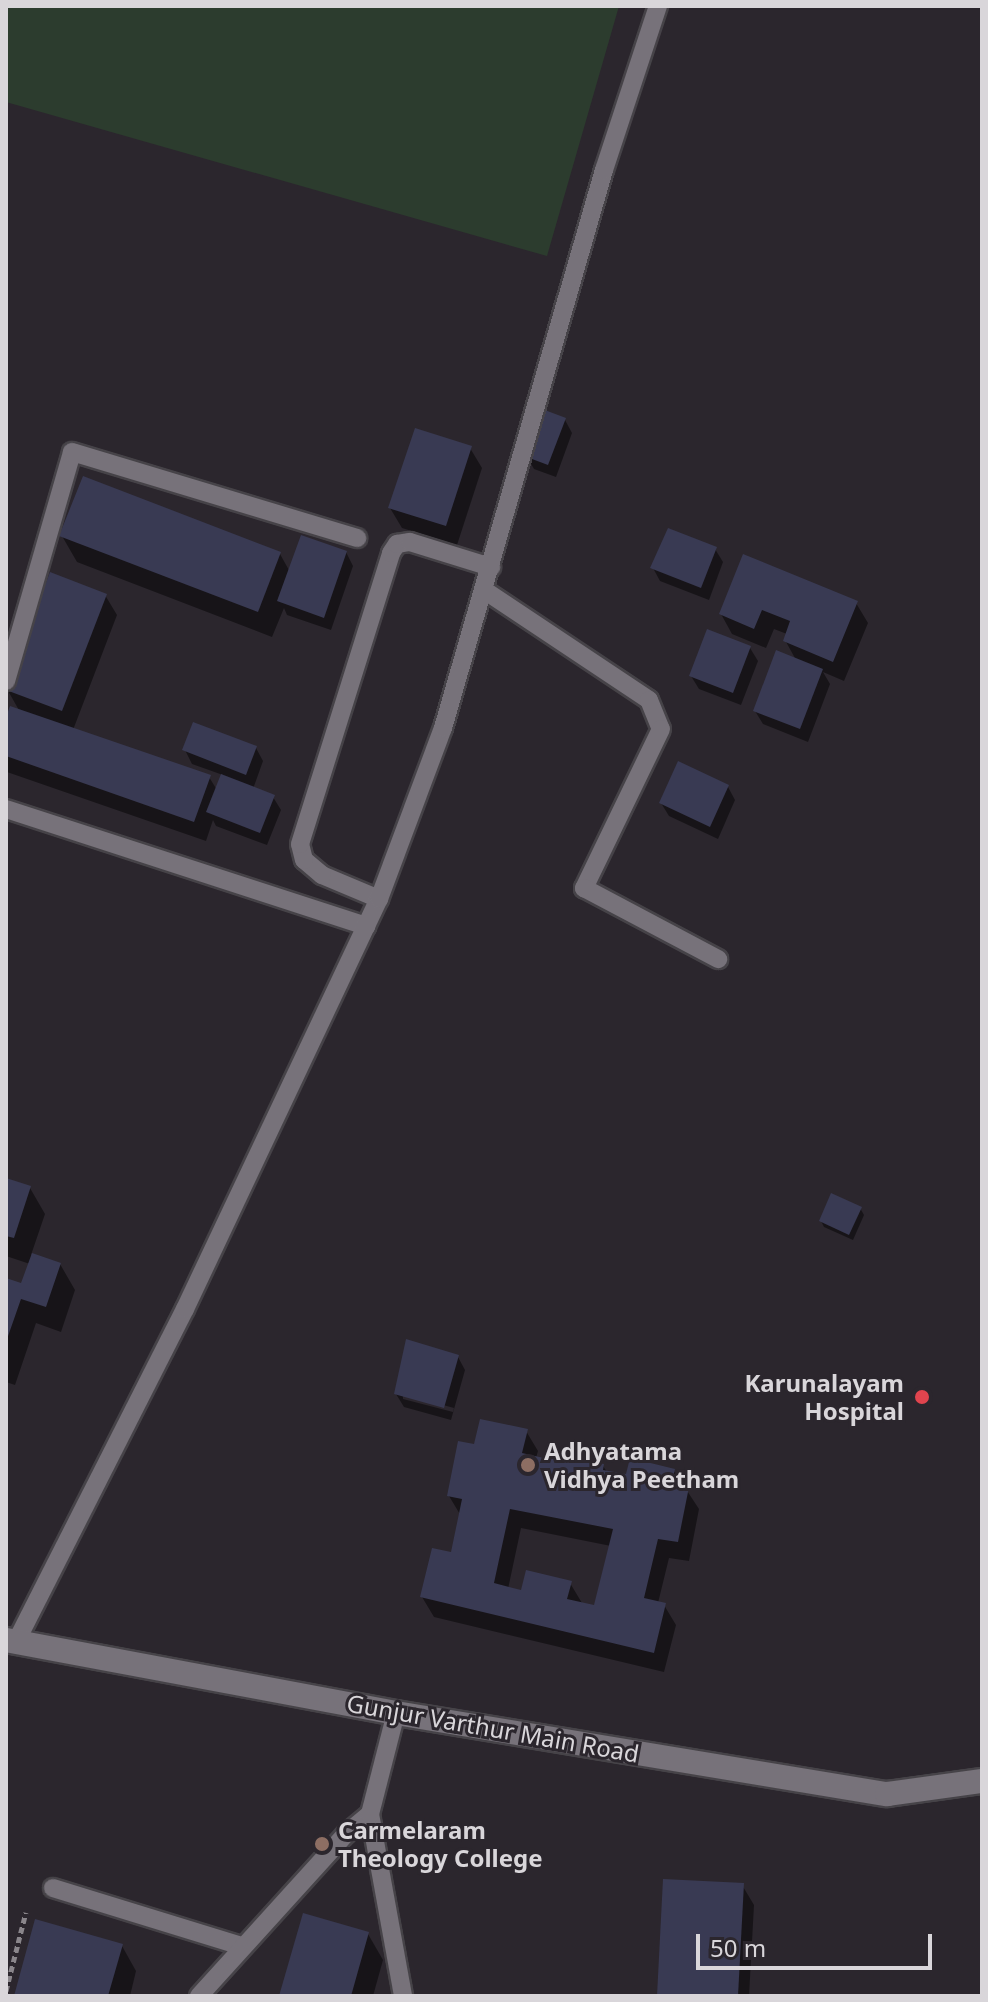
<!DOCTYPE html>
<style>
body{margin:0}
#map{position:relative;width:988px;height:2002px;overflow:hidden;background:#2b262d;font-family:"Noto Sans",sans-serif}
div>[style]{position:absolute}
.green>*{inset:0;background:#2c3c2e}
.shadow>*{inset:0;background:#0007}
.building>*{inset:0;background:#393a53}
.path>*{height:5px;margin-top:-2.5px;transform-origin:0;background:repeating-linear-gradient(90deg,#8a868b 0 6px,transparent 0 10px)}
.roads{filter:drop-shadow(2px 0 #464348) drop-shadow(-2px 0 #464348) drop-shadow(0 2px #464348) drop-shadow(0 -2px #464348)}
.service>*{height:18px;margin:-9px;padding:0 9px;transform-origin:9px;border-radius:9px;background:#77727a}
.secondary>*{height:24px;margin:-12px;padding:0 12px;transform-origin:12px;border-radius:12px;background:#77727a}
.dots>*{width:22px;height:22px;translate:-50% -50%;box-sizing:border-box;border:4px solid #2b262d;border-radius:50%}
span{translate:-50% -50%;white-space:nowrap;text-align:center;line-height:1.15;-webkit-text-stroke:6px #2b262d;paint-order:stroke}
.poi-label{font-size:24px;color:#d9d6da;font-weight:700}
.right{translate:-100% -50%;text-align:right}
.left{translate:0 -50%;text-align:left}
.street-label{font-size:24px;color:#d9d6da}
.frame{position:absolute;inset:0;border:8px solid #d9d6da;pointer-events:none}
.scale{position:absolute;left:696px;top:1934px;width:236px;height:36px;box-sizing:border-box;border:4px solid #d9d6da;border-top:0;padding-left:10px;font-size:24px;line-height:28px;white-space:nowrap;color:#d9d6da;-webkit-text-stroke:6px #2b262d;paint-order:stroke}
</style>
<div id="map">
<div class="green">
<div style="clip-path:polygon(6px 6px,619px 6px,547px 256px,6px 102px)"></div>
</div>
<div class="shadow">
<div style="clip-path:polygon(565px 420px,572px 433px,556px 477px,534px 469px,526px 455px)"></div>
<div style="clip-path:polygon(470px 448px,482px 468px,457px 545px,402px 528px,390px 508px)"></div>
<div style="clip-path:polygon(62px 536px,280px 554px,290px 572px,346px 552px,353px 566px,331px 630px,287px 615px,284px 608px,272px 637px,77px 562px)"></div>
<div style="clip-path:polygon(715px 549px,723px 562px,709px 600px,660px 581px,653px 568px)"></div>
<div style="clip-path:polygon(744px 556px,856px 603px,868px 623px,844px 681px,823px 672px,830px 684px,808px 742px,763px 724px,755px 711px,796px 660px,785px 640px,787px 634px,774px 629px,766px 648px,732px 634px,721px 614px)"></div>
<div style="clip-path:polygon(105px 595px,117px 615px,73px 730px,209px 777px,217px 790px,223px 775px,192px 764px,185px 750px,256px 748px,263px 761px,253px 789px,273px 797px,281px 810px,267px 845px,216px 826px,213px 820px,206px 841px,7px 772px,6px 723px,20px 712px,7px 689px)"></div>
<div style="clip-path:polygon(750px 648px,758px 661px,741px 705px,699px 689px,691px 676px)"></div>
<div style="clip-path:polygon(728px 787px,735px 800px,718px 839px,669px 816px,661px 803px)"></div>
<div style="clip-path:polygon(6px 1180px,30px 1188px,45px 1214px,31px 1255px,60px 1264px,75px 1290px,61px 1332px,36px 1323px,15px 1385px,6px 1382px,6px 1280px,22px 1286px,30px 1264px,6px 1256px)"></div>
<div style="clip-path:polygon(860px 1208px,864px 1215px,853px 1240px,824px 1227px,821px 1221px)"></div>
<div style="clip-path:polygon(evenodd,458px 1357px,465px 1370px,451px 1420px,404px 1407px,396px 1394px,458px 1357px,403px 1394px,454px 1408px,453px 1412px,403px 1399px,403px 1394px)"></div>
<div style="clip-path:polygon(evenodd,526px 1431px,538px 1451px,536px 1458px,603px 1466px,607px 1472px,628px 1476px,674px 1471px,699px 1509px,689px 1561px,669px 1558px,658px 1603px,664px 1605px,676px 1625px,664px 1672px,434px 1617px,422px 1597px,453px 1554px,461px 1516px,449px 1496px,476px 1446px,526px 1431px,521px 1528px,611px 1546px,596px 1608px,582px 1603px,570px 1583px,523px 1592px,508px 1589px,521px 1528px)"></div>
<div style="clip-path:polygon(742px 1885px,754px 1905px,749px 1996px,659px 1996px)"></div>
<div style="clip-path:polygon(368px 1934px,383px 1960px,373px 1996px,281px 1996px)"></div>
<div style="clip-path:polygon(122px 1946px,136px 1971px,130px 1996px,16px 1996px)"></div>
</div>
<div class="building">
<div style="clip-path:polygon(542px 409px,566px 418px,548px 465px,524px 456px)"></div>
<div style="clip-path:polygon(415px 428px,472px 446px,446px 526px,388px 508px)"></div>
<div style="clip-path:polygon(83px 476px,281px 552px,258px 612px,59px 536px)"></div>
<div style="clip-path:polygon(668px 528px,717px 547px,701px 588px,650px 568px)"></div>
<div style="clip-path:polygon(301px 535px,347px 551px,324px 618px,277px 601px)"></div>
<div style="clip-path:polygon(743px 554px,858px 601px,833px 662px,783px 641px,790px 621px,762px 610px,754px 629px,719px 614px)"></div>
<div style="clip-path:polygon(50px 572px,107px 594px,62px 711px,6px 690px)"></div>
<div style="clip-path:polygon(707px 629px,751px 646px,733px 693px,689px 676px)"></div>
<div style="clip-path:polygon(776px 650px,823px 669px,800px 729px,753px 711px)"></div>
<div style="clip-path:polygon(10px 706px,211px 775px,194px 822px,6px 756px,6px 717px)"></div>
<div style="clip-path:polygon(193px 722px,257px 746px,246px 775px,182px 750px)"></div>
<div style="clip-path:polygon(678px 761px,729px 785px,710px 827px,659px 803px)"></div>
<div style="clip-path:polygon(221px 774px,275px 795px,260px 833px,206px 812px)"></div>
<div style="clip-path:polygon(6px 1178px,31px 1186px,14px 1238px,6px 1236px)"></div>
<div style="clip-path:polygon(831px 1193px,862px 1207px,849px 1235px,819px 1221px)"></div>
<div style="clip-path:polygon(32px 1253px,61px 1263px,46px 1307px,21px 1299px,6px 1342px,6px 1278px,21px 1283px)"></div>
<div style="clip-path:polygon(406px 1339px,459px 1355px,444px 1408px,394px 1394px)"></div>
<div style="clip-path:polygon(evenodd,480px 1419px,528px 1429px,522px 1453px,548px 1459px,549px 1453px,604px 1464px,603px 1470px,626px 1474px,630px 1458px,675px 1469px,672px 1483px,689px 1487px,678px 1542px,658px 1539px,644px 1598px,666px 1603px,654px 1653px,420px 1597px,432px 1548px,451px 1552px,462px 1499px,447px 1496px,458px 1441px,474px 1444px,480px 1419px,510px 1509px,613px 1529px,594px 1605px,567px 1599px,572px 1581px,526px 1570px,521px 1590px,494px 1583px,510px 1509px)"></div>
<div style="clip-path:polygon(663px 1879px,744px 1883px,738px 1996px,657px 1996px)"></div>
<div style="clip-path:polygon(303px 1913px,369px 1932px,351px 1996px,279px 1996px)"></div>
<div style="clip-path:polygon(35px 1919px,123px 1944px,108px 1996px,14px 1996px)"></div>
</div>
<div class="path">
<div style="left:6px;top:1991px;width:81px;rotate:-75.8deg"></div>
</div>
<div class="roads">
<div class="service">
<div style="left:484px;top:590px;width:198px;rotate:33.7deg"></div>
<div style="left:649px;top:700px;width:31px;rotate:68deg"></div>
<div style="left:661px;top:729px;width:177px;rotate:115.8deg"></div>
<div style="left:584px;top:888px;width:152px;rotate:27.9deg"></div>
<div style="left:6px;top:681px;width:238px;rotate:-73.9deg"></div>
<div style="left:72px;top:452px;width:298px;rotate:16.8deg"></div>
<div style="left:6px;top:809px;width:379px;rotate:18deg"></div>
<div style="left:379px;top:899px;width:62px;rotate:-157.2deg"></div>
<div style="left:322px;top:875px;width:23px;rotate:-140deg"></div>
<div style="left:304px;top:860px;width:16px;rotate:-104deg"></div>
<div style="left:300px;top:844px;width:305px;rotate:-72.6deg"></div>
<div style="left:391px;top:553px;width:11px;rotate:-56deg"></div>
<div style="left:397px;top:544px;width:13px;rotate:-9deg"></div>
<div style="left:410px;top:542px;width:85px;rotate:17.2deg"></div>
<div style="left:16px;top:1642px;width:373px;rotate:-63.1deg"></div>
<div style="left:185px;top:1309px;width:454px;rotate:-64.7deg"></div>
<div style="left:379px;top:899px;width:183px;rotate:-69.5deg"></div>
<div style="left:443px;top:728px;width:581px;rotate:-73.91deg"></div>
<div style="left:604px;top:170px;width:173px;rotate:-71.8deg"></div>
<div style="left:370px;top:1814px;width:185px;rotate:79.7deg"></div>
<div style="left:53px;top:1888px;width:197px;rotate:17.1deg"></div>
<div style="left:199px;top:1996px;width:219px;rotate:-47.8deg"></div>
<div style="left:346px;top:1834px;width:31px;rotate:-40deg"></div>
<div style="left:370px;top:1814px;width:104px;rotate:-75.6deg"></div>
</div>
<div class="secondary">
<div style="left:6px;top:1640px;width:397px;rotate:10.6deg"></div>
<div style="left:396px;top:1713px;width:498px;rotate:9.4deg"></div>
<div style="left:887px;top:1794px;width:96px;rotate:-7.8deg"></div>
</div>
</div>
<div class="dots">
<div style="left:922px;top:1397px;background:#e0444e"></div>
<div style="left:528px;top:1465px;background:#8d6e63"></div>
<div style="left:322px;top:1844px;background:#8d6e63"></div>
</div>
<div class="poi-label">
<span class="right" style="left:904px;top:1397px">Karunalayam<br>Hospital</span>
<span class="left" style="left:544px;top:1465px">Adhyatama<br>Vidhya Peetham</span>
<span class="left" style="left:338px;top:1844px">Carmelaram<br>Theology College</span>
</div>
<div class="street-label">
<span style="left:493px;top:1728px;rotate:10deg">Gunjur Varthur Main Road</span>
</div>
<div class="frame"></div>
<div class="scale">50 m</div>
</div>
